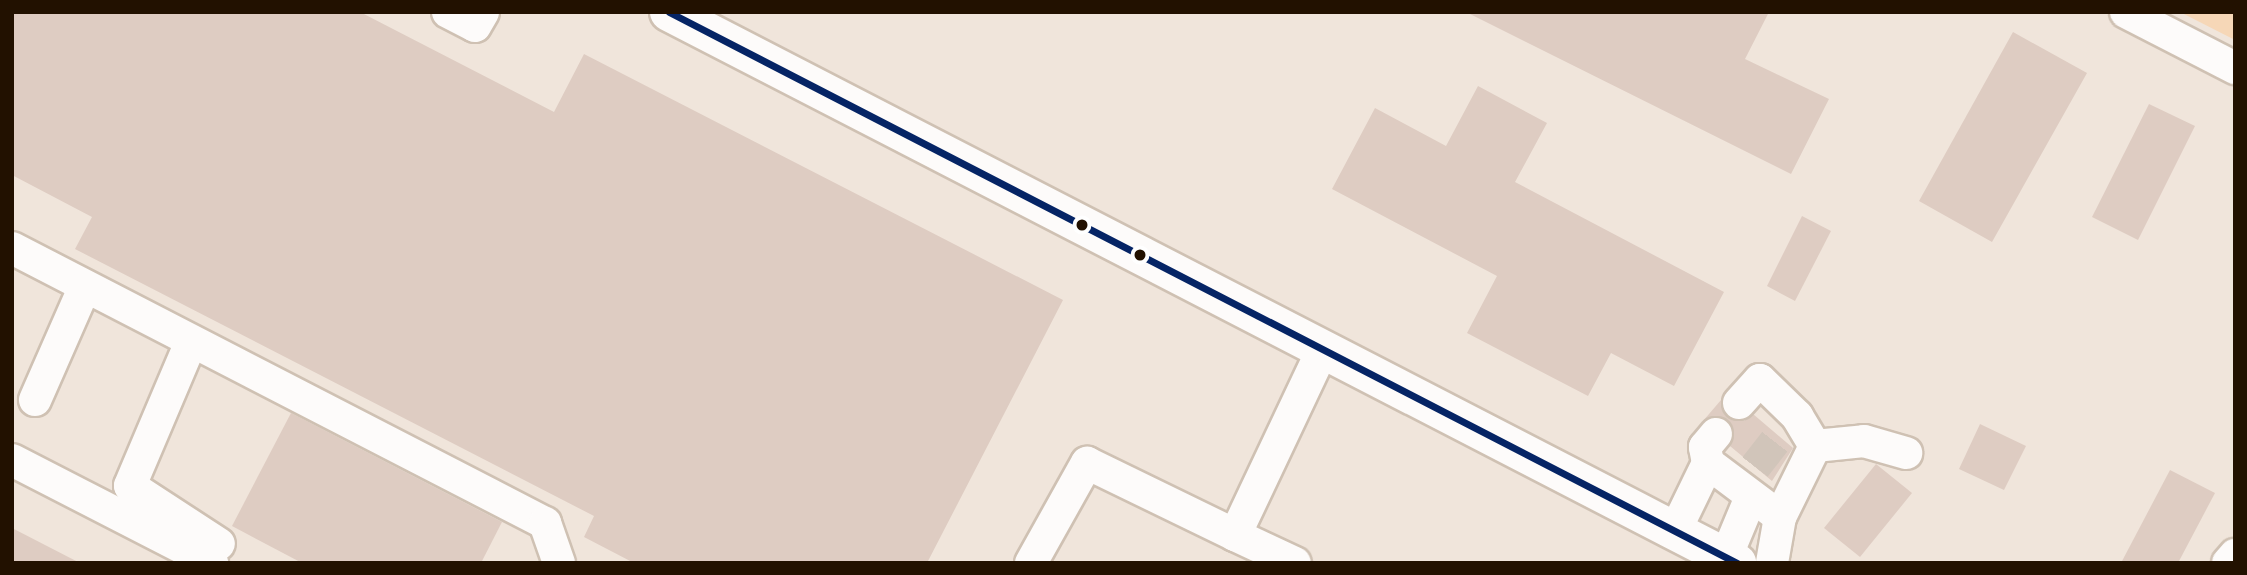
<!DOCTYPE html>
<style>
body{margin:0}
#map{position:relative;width:2247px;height:575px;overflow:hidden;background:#f0e5db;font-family:"DejaVu Sans",sans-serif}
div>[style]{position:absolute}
.green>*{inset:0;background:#f6d7b7}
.building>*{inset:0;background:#deccc2}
.minor-tunnel>*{height:32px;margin-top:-16px;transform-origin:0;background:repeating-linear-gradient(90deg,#d1c5ba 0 32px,transparent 0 48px)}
.roads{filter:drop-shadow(2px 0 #cfc1b3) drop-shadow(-2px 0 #cfc1b3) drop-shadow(0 2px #cfc1b3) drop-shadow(0 -2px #cfc1b3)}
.minor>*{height:32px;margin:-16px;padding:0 16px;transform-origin:16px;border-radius:16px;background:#fdfbfa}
.major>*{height:38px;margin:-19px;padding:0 19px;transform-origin:19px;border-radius:19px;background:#fdfbfa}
.bus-1>*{height:7px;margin:-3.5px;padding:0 3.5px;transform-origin:3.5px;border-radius:3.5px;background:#052465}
.dots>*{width:19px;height:19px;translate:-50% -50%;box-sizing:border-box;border:4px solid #fff;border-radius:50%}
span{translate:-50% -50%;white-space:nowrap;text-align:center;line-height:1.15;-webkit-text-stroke:6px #fff;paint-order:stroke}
.frame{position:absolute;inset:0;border:14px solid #210;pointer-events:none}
</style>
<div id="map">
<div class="green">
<div style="clip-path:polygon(2180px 12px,2235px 12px,2235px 40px)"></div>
</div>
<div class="building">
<div style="clip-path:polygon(12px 12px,360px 12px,554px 112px,584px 54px,1063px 300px,927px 563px,634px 563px,584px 537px,594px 516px,75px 249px,92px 217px,12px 175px)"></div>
<div style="clip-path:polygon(1466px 12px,1769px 12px,1745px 59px,1829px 99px,1791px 174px)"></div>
<div style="clip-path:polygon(2013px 32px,2087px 73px,1992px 242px,1919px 201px)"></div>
<div style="clip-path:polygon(1478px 86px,1547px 123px,1515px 182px,1724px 292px,1674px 386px,1611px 353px,1588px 396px,1467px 333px,1497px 276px,1332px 189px,1375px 108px,1446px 146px)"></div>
<div style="clip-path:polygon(2149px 104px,2195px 126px,2138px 240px,2092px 217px)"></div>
<div style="clip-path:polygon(1802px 216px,1831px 231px,1795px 301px,1767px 286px)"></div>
<div style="clip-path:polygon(1721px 400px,1727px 417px,1744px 421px,1753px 414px,1793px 448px,1772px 481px,1730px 446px,1734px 437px,1728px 420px,1719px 416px,1703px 421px)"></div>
<div style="clip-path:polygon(291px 413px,502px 522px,481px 563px,302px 563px,232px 526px)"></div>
<div style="clip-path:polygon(1980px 424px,2026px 446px,2004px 490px,1959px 469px)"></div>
<div style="clip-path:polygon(1876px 464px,1912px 493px,1860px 557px,1824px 528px)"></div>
<div style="clip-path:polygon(2170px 470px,2215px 493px,2178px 563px,2121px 563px)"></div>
<div style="clip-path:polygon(12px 528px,80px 563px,12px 563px)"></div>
</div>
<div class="minor-tunnel">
<div style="left:1755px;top:467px;width:39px;rotate:-52deg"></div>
</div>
<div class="roads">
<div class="minor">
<div style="left:448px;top:12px;width:30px;rotate:27deg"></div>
<div style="left:475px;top:26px;width:16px;rotate:-60deg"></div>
<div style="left:2126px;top:12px;width:123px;rotate:27.2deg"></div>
<div style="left:12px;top:248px;width:600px;rotate:27.29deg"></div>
<div style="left:545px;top:523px;width:42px;rotate:70.7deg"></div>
<div style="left:191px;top:342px;width:156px;rotate:113deg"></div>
<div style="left:130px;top:486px;width:106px;rotate:33.1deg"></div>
<div style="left:35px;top:400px;width:124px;rotate:-66.3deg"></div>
<div style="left:1739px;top:403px;width:31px;rotate:-48deg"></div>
<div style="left:1760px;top:380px;width:52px;rotate:44.2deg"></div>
<div style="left:1797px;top:416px;width:35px;rotate:59deg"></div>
<div style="left:1815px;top:446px;width:79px;rotate:116.2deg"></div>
<div style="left:1780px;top:517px;width:47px;rotate:99.9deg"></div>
<div style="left:1815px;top:446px;width:49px;rotate:-5.8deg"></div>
<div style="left:1864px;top:441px;width:44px;rotate:15.9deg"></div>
<div style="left:12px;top:460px;width:225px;rotate:27.2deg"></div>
<div style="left:1708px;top:463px;width:16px;rotate:-101deg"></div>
<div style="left:1705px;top:447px;width:17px;rotate:-50deg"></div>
<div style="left:1675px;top:531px;width:76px;rotate:-64.1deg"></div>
<div style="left:1708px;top:463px;width:90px;rotate:36.9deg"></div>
<div style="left:1235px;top:535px;width:66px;rotate:25deg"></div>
<div style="left:1726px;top:557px;width:65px;rotate:-67.4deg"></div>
<div style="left:1031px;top:563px;width:115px;rotate:-60.8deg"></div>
<div style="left:1087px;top:463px;width:165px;rotate:25.9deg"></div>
<div style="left:1235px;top:535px;width:206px;rotate:-64.7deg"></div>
<div style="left:2228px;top:563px;width:11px;rotate:-49deg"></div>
</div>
<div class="major">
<div style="left:669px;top:12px;width:1202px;rotate:27.29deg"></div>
</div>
</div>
<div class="bus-1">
<div style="left:669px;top:12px;width:1202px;rotate:27.29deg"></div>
</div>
<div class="dots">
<div style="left:1082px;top:225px;background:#210"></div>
<div style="left:1140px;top:255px;background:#210"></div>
</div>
<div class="frame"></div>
</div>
